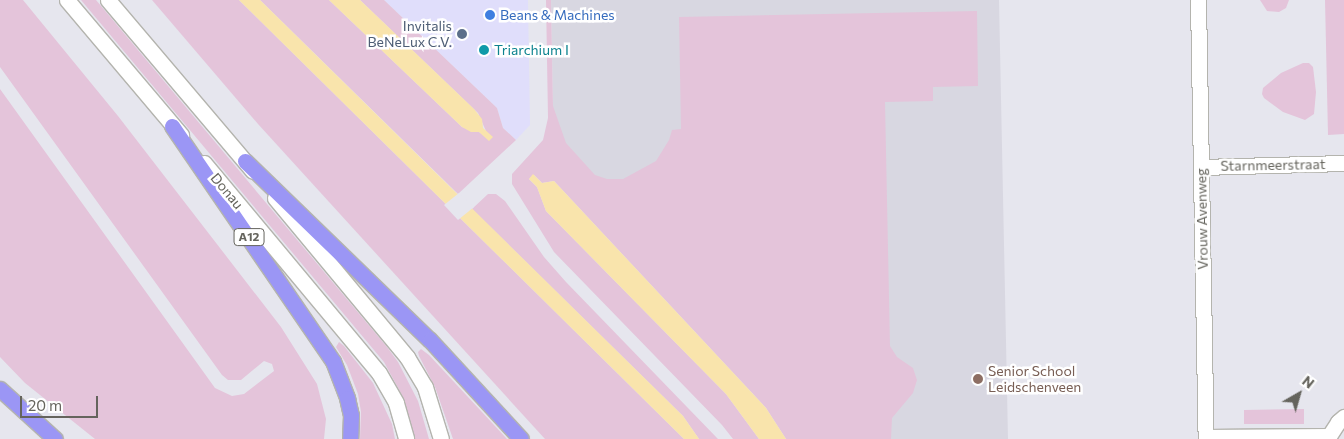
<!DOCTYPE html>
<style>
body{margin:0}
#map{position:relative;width:1344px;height:439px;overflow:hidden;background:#e6e6ee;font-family:Commissioner,sans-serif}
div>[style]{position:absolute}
.commercial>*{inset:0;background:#e0defb}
.education>*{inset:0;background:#d8d7e1}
.green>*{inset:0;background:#e4c4da}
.water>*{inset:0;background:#f9e4ac}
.pier>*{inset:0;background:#e6e6ee}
.roads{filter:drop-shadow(1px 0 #b4b4ae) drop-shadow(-1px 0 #b4b4ae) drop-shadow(0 1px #b4b4ae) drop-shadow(0 -1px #b4b4ae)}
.minor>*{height:15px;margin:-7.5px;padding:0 7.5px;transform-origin:7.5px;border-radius:7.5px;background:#fff}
.secondary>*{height:15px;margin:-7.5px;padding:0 7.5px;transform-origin:7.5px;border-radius:7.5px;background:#fff}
.motorway>*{height:15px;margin:-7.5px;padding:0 7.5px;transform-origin:7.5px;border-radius:7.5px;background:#9b96f5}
.dots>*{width:14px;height:14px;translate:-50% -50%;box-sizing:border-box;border:2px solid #fff;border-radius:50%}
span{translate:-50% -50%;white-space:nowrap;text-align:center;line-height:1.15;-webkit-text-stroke:5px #fff;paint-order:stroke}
.shield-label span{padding:1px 4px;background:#fff;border:1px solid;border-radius:4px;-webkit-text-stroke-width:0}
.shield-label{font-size:12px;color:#65645d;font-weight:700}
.shop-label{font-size:14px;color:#366cbe}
.left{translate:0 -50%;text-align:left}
.service-label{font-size:14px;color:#4e5e75}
.right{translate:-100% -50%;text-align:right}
.culture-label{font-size:14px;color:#0d838f}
.street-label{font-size:14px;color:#65645d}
.education-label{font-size:14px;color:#785e54}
.north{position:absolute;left:1274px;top:369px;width:50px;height:50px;-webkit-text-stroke:4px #fff;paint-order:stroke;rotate:38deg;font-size:14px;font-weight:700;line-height:20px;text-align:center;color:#65645d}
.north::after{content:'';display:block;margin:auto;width:18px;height:22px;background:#65645d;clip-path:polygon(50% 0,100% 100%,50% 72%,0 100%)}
.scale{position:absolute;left:20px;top:396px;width:78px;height:22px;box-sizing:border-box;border:2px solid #65645d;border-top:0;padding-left:6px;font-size:15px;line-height:18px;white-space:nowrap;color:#65645d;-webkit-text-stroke:4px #fff;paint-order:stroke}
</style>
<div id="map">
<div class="commercial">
<div style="clip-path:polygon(384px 0,528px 0,530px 125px,516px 140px,503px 128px,497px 108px)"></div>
</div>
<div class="education">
<div style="clip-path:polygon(551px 0,999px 0,1008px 439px,813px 439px,549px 155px,553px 106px)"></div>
</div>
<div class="green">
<div style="clip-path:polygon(0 0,23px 0,118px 116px,281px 327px,317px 384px,326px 419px,324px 439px,95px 439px,25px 383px,0 357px,0 89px,215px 388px,232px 396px,244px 394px,274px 371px,272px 364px,264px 361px,241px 380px,228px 380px,222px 375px,0 67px)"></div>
<div style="clip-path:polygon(81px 0,96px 0,387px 347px,398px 362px,418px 401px,429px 439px,415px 439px,404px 399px,384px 362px)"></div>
<div style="clip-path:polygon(152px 0,239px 0,684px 439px,545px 439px,258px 124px)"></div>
<div style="clip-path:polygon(260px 0,329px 0,462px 127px,479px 132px,490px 140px,478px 113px,360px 0,384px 0,497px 108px,503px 128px,516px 140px,458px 194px)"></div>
<div style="clip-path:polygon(546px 0,551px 0,553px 106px,566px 143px,595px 175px,607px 179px,623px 179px,656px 161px,669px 140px,672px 130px,681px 129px,679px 17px,977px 11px,978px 86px,933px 87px,933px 101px,885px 102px,890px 346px,897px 357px,913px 368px,917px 380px,913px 393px,892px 418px,891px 439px,786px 439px,766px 408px,554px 181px,542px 183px,534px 175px,529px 179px,537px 187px,546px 211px,726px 394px,759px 439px,733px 439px,722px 425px,554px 252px,512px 184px,512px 174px,543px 140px,548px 118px)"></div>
<div style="clip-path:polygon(1260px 0,1289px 0,1286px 8px,1279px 12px,1267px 11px)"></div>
<div style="clip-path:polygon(1325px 0,1344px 0,1344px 134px,1328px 135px)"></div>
<div style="clip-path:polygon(1303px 63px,1309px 63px,1313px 67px,1316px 92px,1314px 114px,1305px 120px,1283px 112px,1264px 98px,1262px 94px,1263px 88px,1281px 73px)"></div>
<div style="clip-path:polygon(488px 194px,496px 194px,505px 201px,544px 257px,566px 282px,718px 439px,699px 439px,683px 416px,472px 209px)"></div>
<div style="clip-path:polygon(339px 342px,344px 346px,373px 383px,392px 424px,395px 439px,360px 439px,361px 412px,358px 394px,347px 365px,336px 347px)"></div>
<div style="clip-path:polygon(421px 349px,429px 355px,507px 439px,453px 439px,435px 387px,419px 356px,418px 352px)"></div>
<div style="clip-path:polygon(1304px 409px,1304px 424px,1244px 424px,1244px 410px)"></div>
</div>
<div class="water">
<div style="clip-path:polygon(239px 0,260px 0,683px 416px,699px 439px,684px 439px)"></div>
<div style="clip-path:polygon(329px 0,360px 0,474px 109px,482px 119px,483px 128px,493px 137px,489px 141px,479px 132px,471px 132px,462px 127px)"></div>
<div style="clip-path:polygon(533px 174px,542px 183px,554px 181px,766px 408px,786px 439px,759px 439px,726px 394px,546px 211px,537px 187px,529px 179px)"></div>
</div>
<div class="pier">
<div style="clip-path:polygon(459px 193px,474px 207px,458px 220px,444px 205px)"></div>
</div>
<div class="roads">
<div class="minor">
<div style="left:1198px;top:0;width:439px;rotate:89deg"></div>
<div style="left:1201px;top:167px;width:143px;rotate:-1.6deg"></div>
<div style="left:1329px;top:436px;width:17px;rotate:-57deg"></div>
<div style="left:1338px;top:422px;width:8px;rotate:-40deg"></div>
<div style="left:1206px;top:437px;width:123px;rotate:-0.5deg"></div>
</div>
<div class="secondary">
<div style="left:67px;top:0;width:177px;rotate:49.8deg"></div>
<div style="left:108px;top:0;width:224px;rotate:49.7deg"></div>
<div style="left:204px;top:163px;width:273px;rotate:50.2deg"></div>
<div style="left:379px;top:373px;width:34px;rotate:60deg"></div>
<div style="left:396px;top:403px;width:37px;rotate:74deg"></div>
<div style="left:275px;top:198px;width:207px;rotate:50.3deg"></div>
<div style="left:407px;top:357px;width:35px;rotate:59deg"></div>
<div style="left:425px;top:387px;width:54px;rotate:72.9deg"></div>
</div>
<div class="motorway">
<div style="left:172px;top:126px;width:285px;rotate:55.6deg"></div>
<div style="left:333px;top:361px;width:40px;rotate:69deg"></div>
<div style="left:347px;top:398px;width:17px;rotate:77deg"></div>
<div style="left:351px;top:415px;width:24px;rotate:92deg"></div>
<div style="left:245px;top:161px;width:257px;rotate:44.1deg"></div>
<div style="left:430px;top:340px;width:134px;rotate:47.4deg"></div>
<div style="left:0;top:389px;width:74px;rotate:42.3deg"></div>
</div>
</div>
<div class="dots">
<div style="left:490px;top:15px;background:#3f7fe0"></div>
<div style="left:462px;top:34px;background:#5c6f8a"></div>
<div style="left:484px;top:50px;background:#0f9aa8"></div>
<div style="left:978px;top:379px;background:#8d6e63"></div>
</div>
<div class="shield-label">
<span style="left:249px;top:237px">A12</span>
</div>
<div class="shop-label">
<span class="left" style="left:500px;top:15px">Beans &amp; Machines</span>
</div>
<div class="service-label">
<span class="right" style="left:452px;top:34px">Invitalis<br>BeNeLux C.V.</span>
</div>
<div class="culture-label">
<span class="left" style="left:494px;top:50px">Triarchium I</span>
</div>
<div class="street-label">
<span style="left:1273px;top:165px;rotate:-1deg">Starnmeerstraat</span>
<span style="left:227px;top:191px;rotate:50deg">Donau</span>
<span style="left:1202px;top:219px;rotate:-91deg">Vrouw Avenweg</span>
</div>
<div class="education-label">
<span class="left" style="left:988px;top:379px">Senior School<br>Leidschenveen</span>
</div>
<div class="north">N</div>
<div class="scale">20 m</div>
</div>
